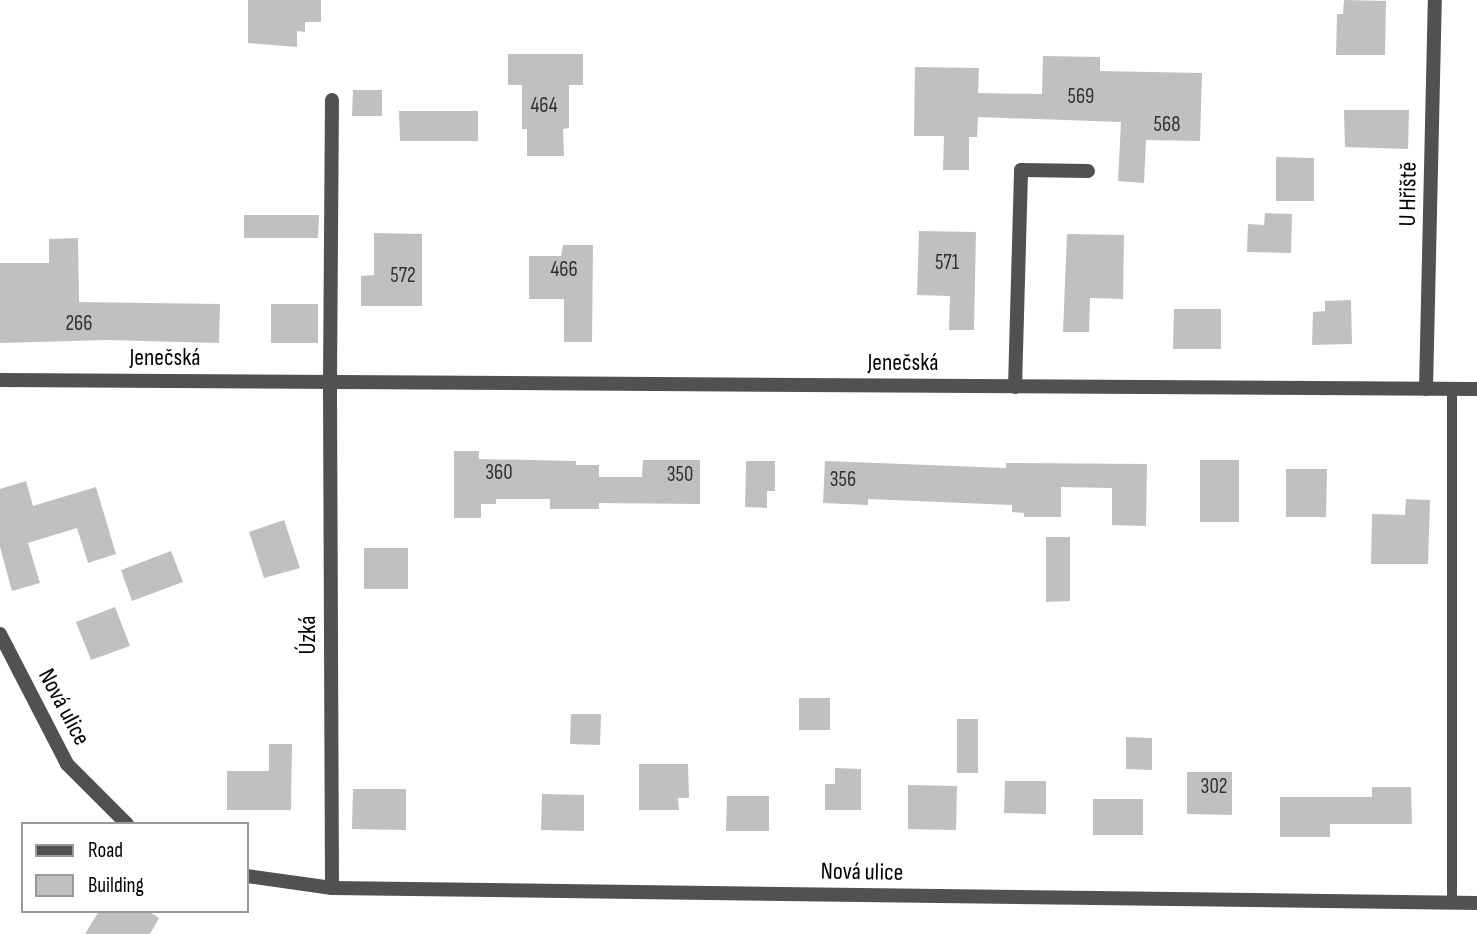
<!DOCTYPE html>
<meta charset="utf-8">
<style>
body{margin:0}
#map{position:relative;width:1477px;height:934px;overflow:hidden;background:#fff;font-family:"Sofia Sans Condensed",sans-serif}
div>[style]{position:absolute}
.building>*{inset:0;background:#c0c0c0}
.service>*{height:10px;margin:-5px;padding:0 5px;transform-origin:5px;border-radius:5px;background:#515151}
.minor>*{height:14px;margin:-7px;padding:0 7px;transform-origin:7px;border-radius:7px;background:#515151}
.tertiary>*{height:14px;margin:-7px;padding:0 7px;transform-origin:7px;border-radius:7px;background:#515151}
span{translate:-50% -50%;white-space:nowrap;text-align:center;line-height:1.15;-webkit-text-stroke:7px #fff;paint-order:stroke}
.number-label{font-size:21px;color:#303030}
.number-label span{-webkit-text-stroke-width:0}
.street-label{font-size:24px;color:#000}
.legend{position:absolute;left:21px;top:822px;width:228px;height:91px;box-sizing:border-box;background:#fff;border:2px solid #999;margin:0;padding:9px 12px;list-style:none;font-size:21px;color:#000}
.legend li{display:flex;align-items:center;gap:14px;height:35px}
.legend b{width:35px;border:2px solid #999}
</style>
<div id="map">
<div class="building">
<div style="clip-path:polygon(248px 0,321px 0,321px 22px,305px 22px,305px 32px,297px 31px,297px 47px,248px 43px)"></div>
<div style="clip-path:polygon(1344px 0,1386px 1px,1385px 55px,1336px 55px,1337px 14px,1343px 14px)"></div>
<div style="clip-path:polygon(508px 54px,583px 54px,583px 85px,569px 85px,569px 128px,563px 129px,564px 156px,527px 156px,527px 129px,522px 129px,522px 85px,508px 85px)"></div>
<div style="clip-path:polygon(1043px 56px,1100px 57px,1100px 71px,1202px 73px,1200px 141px,1146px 140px,1144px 183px,1118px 181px,1121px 122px,978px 117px,977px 137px,969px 137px,969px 170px,943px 170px,944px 136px,914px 136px,915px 67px,979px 68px,978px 93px,1042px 94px)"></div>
<div style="clip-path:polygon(353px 90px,382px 90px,382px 116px,352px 116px)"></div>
<div style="clip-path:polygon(1344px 110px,1409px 110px,1408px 149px,1345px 147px)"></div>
<div style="clip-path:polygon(399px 111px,478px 111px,478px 141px,400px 141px)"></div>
<div style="clip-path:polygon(1276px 157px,1314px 158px,1314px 201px,1276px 201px)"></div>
<div style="clip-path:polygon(1265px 213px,1292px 214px,1291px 253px,1247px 252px,1248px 224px,1264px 225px)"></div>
<div style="clip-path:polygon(244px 215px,319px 215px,318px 238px,244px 238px)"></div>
<div style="clip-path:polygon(919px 231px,976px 232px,974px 330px,949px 330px,950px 296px,917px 295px)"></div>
<div style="clip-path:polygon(374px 233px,422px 234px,422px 306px,361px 306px,361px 276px,374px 275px)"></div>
<div style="clip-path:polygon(1067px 234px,1124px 235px,1123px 299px,1090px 298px,1089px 332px,1063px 332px)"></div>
<div style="clip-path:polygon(78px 238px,79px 302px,220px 304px,219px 343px,106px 340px,0 343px,0 263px,49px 263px,49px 239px)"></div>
<div style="clip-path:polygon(563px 245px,593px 245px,592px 342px,564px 342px,564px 299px,529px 299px,529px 256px,561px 256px)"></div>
<div style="clip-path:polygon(1351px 300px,1352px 344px,1312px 345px,1313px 312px,1325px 311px,1325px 301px)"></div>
<div style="clip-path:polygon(271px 304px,318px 304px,318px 343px,271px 343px)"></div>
<div style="clip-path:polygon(1174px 309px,1221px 309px,1221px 349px,1173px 349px)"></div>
<div style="clip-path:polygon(454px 451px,479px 451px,479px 459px,576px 461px,576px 465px,599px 465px,599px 477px,642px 477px,643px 460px,700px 460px,700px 504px,599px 503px,599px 509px,550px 509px,550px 499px,496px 499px,496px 504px,481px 504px,481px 518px,454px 518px)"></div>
<div style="clip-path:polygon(1200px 460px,1239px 460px,1239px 522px,1200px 522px)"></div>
<div style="clip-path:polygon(746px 461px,775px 461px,775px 491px,767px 491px,767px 508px,745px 507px)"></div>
<div style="clip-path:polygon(825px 461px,1006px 468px,1006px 463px,1147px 464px,1146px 526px,1112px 525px,1112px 488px,1061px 487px,1061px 517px,1024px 517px,1024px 513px,1012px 512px,1012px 505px,868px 499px,868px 505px,823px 503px)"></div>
<div style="clip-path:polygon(1286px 469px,1327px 469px,1326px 517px,1286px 517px)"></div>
<div style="clip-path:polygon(26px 481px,33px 506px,96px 487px,116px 554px,88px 563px,77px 528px,28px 543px,40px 583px,12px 591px,0 547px,0 489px)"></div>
<div style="clip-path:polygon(1406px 499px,1430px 500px,1428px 564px,1371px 564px,1372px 514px,1405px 515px)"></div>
<div style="clip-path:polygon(284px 520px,300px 568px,264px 578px,249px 532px)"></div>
<div style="clip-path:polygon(1046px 537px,1070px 537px,1070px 601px,1046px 602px)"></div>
<div style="clip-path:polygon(364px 548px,408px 548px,408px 589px,364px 589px)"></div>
<div style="clip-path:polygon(171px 551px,183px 582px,132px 601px,121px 570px)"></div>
<div style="clip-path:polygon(115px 607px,130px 646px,91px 660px,76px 622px)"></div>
<div style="clip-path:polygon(799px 698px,830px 698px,830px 730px,799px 730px)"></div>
<div style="clip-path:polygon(571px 714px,601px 714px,600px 745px,570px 744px)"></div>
<div style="clip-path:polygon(957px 719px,978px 719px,978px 773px,957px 773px)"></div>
<div style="clip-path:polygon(1126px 737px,1152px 738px,1152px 770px,1126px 769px)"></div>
<div style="clip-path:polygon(269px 744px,292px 744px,291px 810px,227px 810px,227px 771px,269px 771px)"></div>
<div style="clip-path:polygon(639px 764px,688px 764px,689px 798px,678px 798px,679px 810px,639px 810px)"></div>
<div style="clip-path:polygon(835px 768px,861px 769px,861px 810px,825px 810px,825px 784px,835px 784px)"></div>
<div style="clip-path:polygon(1187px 772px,1232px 772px,1232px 815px,1187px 814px)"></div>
<div style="clip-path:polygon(1005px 781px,1046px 781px,1046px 814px,1004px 813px)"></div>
<div style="clip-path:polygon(908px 785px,957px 786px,956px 830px,908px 829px)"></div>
<div style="clip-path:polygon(1372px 787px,1411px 787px,1412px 824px,1330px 824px,1330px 837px,1280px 837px,1280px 797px,1372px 797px)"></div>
<div style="clip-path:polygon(353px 789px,406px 789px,406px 830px,352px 829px)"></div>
<div style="clip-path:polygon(542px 794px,584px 795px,584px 831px,541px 830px)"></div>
<div style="clip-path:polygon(727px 796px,769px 796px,769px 831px,726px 831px)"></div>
<div style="clip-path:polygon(1093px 799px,1143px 799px,1143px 835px,1093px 835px)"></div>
<div style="clip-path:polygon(99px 911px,148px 911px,159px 918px,150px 934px,85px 934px)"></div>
</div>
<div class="service">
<div style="left:1452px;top:390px;width:513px;rotate:90deg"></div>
</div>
<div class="minor">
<div style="left:1015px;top:387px;width:217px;rotate:-88.4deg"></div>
<div style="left:1021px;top:170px;width:67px;rotate:0.9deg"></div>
<div style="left:1426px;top:389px;width:389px;rotate:-88.7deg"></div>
<div style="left:0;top:634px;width:146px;rotate:62.7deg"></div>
<div style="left:67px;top:764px;width:85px;rotate:45deg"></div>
<div style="left:247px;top:876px;width:86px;rotate:8deg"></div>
<div style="left:332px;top:888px;width:1145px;rotate:0.75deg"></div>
<div style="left:332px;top:888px;width:506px;rotate:-90.23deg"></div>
<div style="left:330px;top:382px;width:282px;rotate:-89.6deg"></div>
</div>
<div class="tertiary">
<div style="left:0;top:380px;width:1477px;rotate:0.35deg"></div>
</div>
<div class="number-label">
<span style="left:1081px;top:97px">569</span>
<span style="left:544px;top:106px">464</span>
<span style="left:1167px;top:125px">568</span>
<span style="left:947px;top:263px">571</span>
<span style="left:564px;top:270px">466</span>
<span style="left:403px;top:276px">572</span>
<span style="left:79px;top:324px">266</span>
<span style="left:499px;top:473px">360</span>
<span style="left:680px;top:475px">350</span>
<span style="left:843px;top:480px">356</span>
<span style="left:1214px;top:787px">302</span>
</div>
<div class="street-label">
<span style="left:1408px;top:194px;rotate:-89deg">U Hřiště</span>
<span style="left:165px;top:358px">Jenečská</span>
<span style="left:903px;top:363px">Jenečská</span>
<span style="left:308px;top:635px;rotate:-90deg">Úzká</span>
<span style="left:64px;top:707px;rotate:62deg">Nová ulice</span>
<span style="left:862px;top:872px;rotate:1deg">Nová ulice</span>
</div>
<ul class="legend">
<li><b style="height:9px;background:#515151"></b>Road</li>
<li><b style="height:19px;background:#c0c0c0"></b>Building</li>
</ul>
</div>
